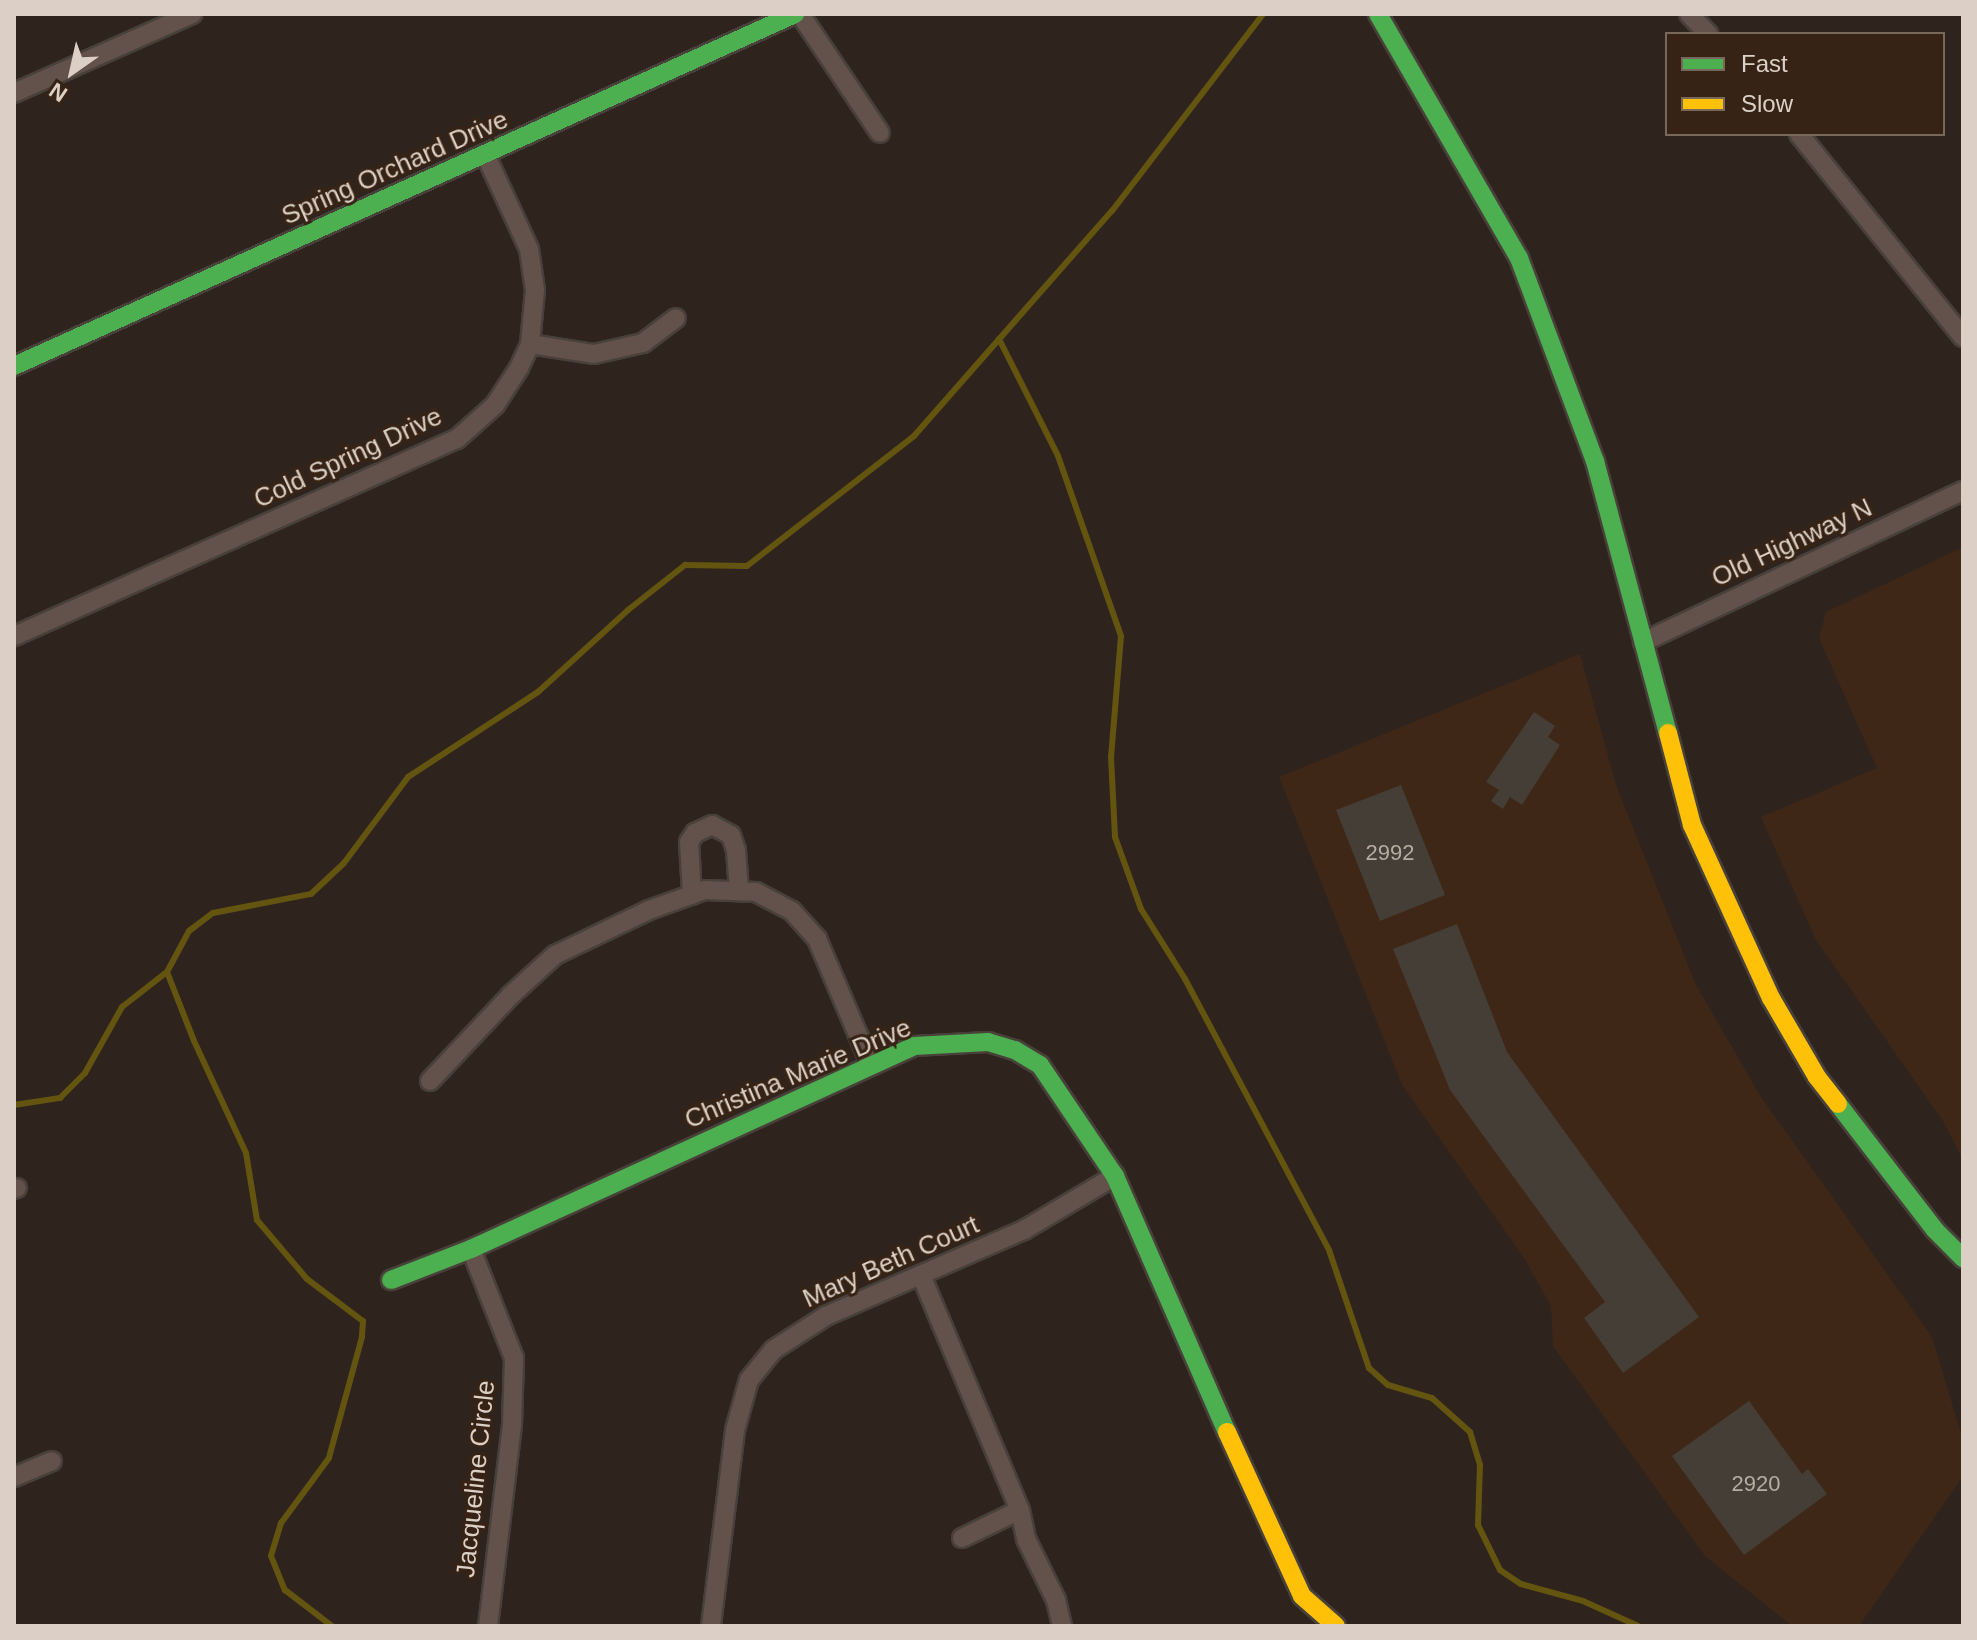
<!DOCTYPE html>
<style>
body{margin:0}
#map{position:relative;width:1977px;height:1640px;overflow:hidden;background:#2e241d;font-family:Helvetica,sans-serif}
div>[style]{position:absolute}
.built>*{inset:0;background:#3e2716}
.stream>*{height:6px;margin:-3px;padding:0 3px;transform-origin:3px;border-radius:3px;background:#635510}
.building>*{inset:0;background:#453e36}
.roads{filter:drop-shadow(2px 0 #48403a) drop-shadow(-2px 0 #48403a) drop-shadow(0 2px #48403a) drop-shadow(0 -2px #48403a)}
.street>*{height:18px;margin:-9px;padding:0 9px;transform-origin:9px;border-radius:9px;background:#63514b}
.fast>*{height:18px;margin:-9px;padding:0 9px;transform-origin:9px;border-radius:9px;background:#4caf50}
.slow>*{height:18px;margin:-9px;padding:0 9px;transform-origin:9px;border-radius:9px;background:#ffc107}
span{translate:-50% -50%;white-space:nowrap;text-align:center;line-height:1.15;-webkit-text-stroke:6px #362315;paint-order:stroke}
.number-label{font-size:22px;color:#b6aca2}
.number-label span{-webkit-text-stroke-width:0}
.street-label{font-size:26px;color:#dcd0c6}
.frame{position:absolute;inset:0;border:16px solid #dcd0c6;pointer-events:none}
.legend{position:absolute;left:1665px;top:32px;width:280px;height:104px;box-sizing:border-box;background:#362315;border:2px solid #78685c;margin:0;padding:10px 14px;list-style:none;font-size:24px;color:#dcd0c6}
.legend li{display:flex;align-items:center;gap:16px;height:40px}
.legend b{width:40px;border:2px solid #78685c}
.north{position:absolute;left:32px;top:32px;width:80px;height:80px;-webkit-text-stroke:6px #362315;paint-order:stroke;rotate:214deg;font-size:22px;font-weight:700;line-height:32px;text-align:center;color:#dcd0c6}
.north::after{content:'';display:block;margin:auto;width:28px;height:36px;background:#dcd0c6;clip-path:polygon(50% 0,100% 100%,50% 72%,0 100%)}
</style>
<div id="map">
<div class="built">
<div style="clip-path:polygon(1963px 547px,1963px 1160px,1943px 1121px,1816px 940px,1761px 817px,1877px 768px,1819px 638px,1826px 612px)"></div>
<div style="clip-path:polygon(1580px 654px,1616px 785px,1696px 985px,1761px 1097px,1932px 1337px,1963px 1440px,1963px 1476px,1859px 1626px,1792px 1626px,1705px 1556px,1553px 1346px,1551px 1306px,1524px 1258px,1402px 1085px,1279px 777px)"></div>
</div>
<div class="stream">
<div style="left:999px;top:339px;width:131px;rotate:63.2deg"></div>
<div style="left:1058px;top:456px;width:191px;rotate:70.7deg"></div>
<div style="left:1121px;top:636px;width:121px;rotate:94.7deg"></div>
<div style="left:1111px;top:757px;width:80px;rotate:87.1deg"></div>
<div style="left:1115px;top:837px;width:77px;rotate:70.1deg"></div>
<div style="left:1141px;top:909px;width:83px;rotate:57.8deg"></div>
<div style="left:1185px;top:979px;width:307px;rotate:62deg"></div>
<div style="left:1329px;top:1250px;width:125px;rotate:71.3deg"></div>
<div style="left:1369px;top:1368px;width:25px;rotate:42deg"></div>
<div style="left:1388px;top:1385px;width:46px;rotate:16.5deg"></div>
<div style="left:1432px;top:1398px;width:51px;rotate:41.8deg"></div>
<div style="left:1470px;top:1432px;width:34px;rotate:73deg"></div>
<div style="left:1480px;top:1465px;width:60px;rotate:91.9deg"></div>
<div style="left:1478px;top:1525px;width:50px;rotate:63.9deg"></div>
<div style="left:1500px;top:1570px;width:25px;rotate:34deg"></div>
<div style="left:1521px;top:1584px;width:64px;rotate:15.3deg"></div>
<div style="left:1583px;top:1601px;width:60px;rotate:24.4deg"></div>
<div style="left:167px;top:972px;width:74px;rotate:68.6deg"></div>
<div style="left:194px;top:1041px;width:123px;rotate:65.1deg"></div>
<div style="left:246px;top:1153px;width:68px;rotate:80.7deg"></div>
<div style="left:257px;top:1220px;width:77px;rotate:49.7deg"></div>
<div style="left:307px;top:1279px;width:70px;rotate:36.9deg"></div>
<div style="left:363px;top:1321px;width:16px;rotate:94deg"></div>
<div style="left:362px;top:1337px;width:125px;rotate:105.3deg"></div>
<div style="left:329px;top:1458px;width:81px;rotate:126.4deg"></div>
<div style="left:281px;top:1523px;width:34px;rotate:107deg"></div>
<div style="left:271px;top:1556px;width:37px;rotate:68deg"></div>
<div style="left:285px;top:1590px;width:59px;rotate:37.5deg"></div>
<div style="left:14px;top:1105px;width:47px;rotate:-8.7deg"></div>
<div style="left:60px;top:1098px;width:35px;rotate:-45deg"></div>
<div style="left:85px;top:1073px;width:76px;rotate:-60.7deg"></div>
<div style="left:122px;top:1007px;width:57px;rotate:-37.9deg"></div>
<div style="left:167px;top:972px;width:47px;rotate:-61.8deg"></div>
<div style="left:189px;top:931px;width:30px;rotate:-37deg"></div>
<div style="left:213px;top:913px;width:100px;rotate:-11deg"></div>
<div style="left:311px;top:894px;width:45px;rotate:-43.2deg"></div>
<div style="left:344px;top:863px;width:107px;rotate:-53.3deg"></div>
<div style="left:408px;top:777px;width:155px;rotate:-33.2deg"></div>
<div style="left:538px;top:692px;width:122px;rotate:-42.3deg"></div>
<div style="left:628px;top:610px;width:73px;rotate:-38.3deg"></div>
<div style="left:685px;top:565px;width:62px;rotate:0.9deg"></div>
<div style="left:747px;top:566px;width:212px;rotate:-37.9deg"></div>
<div style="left:914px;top:436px;width:300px;rotate:-48.7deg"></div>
<div style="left:1112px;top:211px;width:248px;rotate:-52.5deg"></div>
</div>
<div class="building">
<div style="clip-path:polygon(1534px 712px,1555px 726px,1548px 737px,1560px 745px,1522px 805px,1510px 797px,1503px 809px,1491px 801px,1499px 790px,1486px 782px)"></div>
<div style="clip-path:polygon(1401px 785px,1445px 895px,1380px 921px,1336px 810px)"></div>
<div style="clip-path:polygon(1457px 924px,1507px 1052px,1699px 1317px,1623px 1373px,1584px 1318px,1605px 1302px,1450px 1090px,1393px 949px)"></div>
<div style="clip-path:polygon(1749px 1401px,1802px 1474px,1808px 1469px,1827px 1494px,1744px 1555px,1672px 1456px)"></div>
</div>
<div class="roads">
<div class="street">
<div style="left:800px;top:14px;width:143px;rotate:56.1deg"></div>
<div style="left:1689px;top:14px;width:28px;rotate:46deg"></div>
<div style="left:14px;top:93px;width:195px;rotate:-23.9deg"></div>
<div style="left:1799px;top:134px;width:261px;rotate:51.1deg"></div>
<div style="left:530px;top:344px;width:65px;rotate:8.9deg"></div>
<div style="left:594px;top:354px;width:50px;rotate:-12.7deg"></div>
<div style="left:643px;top:343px;width:41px;rotate:-37.1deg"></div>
<div style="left:14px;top:636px;width:485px;rotate:-24deg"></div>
<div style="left:457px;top:439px;width:51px;rotate:-41.8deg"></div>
<div style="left:495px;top:405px;width:44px;rotate:-57deg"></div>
<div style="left:519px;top:368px;width:26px;rotate:-65deg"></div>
<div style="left:530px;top:344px;width:54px;rotate:-84.7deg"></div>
<div style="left:535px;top:290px;width:41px;rotate:-98.3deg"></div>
<div style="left:529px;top:249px;width:102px;rotate:-114.8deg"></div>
<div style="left:1643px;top:642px;width:354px;rotate:-25.3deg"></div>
<div style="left:692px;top:895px;width:53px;rotate:-93.2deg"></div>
<div style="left:689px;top:842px;width:11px;rotate:-56deg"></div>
<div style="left:695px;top:833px;width:19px;rotate:-25deg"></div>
<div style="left:712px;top:825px;width:21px;rotate:28deg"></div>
<div style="left:731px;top:835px;width:16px;rotate:72deg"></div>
<div style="left:736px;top:850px;width:41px;rotate:85.8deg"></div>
<div style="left:430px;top:1081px;width:117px;rotate:-46.7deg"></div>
<div style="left:510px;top:996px;width:61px;rotate:-42.3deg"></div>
<div style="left:555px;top:955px;width:104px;rotate:-25.6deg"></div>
<div style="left:649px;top:910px;width:59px;rotate:-19.7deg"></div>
<div style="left:705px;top:890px;width:51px;rotate:2.2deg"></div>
<div style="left:756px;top:892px;width:41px;rotate:27.8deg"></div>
<div style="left:792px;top:911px;width:38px;rotate:48deg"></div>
<div style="left:817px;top:939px;width:137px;rotate:66.8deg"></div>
<div style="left:14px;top:1189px;width:3px;rotate:-18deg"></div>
<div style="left:471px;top:1249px;width:117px;rotate:68.5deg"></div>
<div style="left:514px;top:1358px;width:67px;rotate:91.7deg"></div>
<div style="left:512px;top:1425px;width:202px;rotate:96.8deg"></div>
<div style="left:921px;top:1275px;width:255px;rotate:67.2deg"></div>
<div style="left:1020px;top:1510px;width:30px;rotate:78deg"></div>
<div style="left:1026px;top:1539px;width:68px;rotate:63.8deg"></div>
<div style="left:1056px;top:1600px;width:27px;rotate:77deg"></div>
<div style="left:14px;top:1477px;width:41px;rotate:-22.8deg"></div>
<div style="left:962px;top:1538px;width:64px;rotate:-25.8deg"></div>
<div style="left:711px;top:1626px;width:197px;rotate:-83deg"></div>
<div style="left:735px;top:1430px;width:52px;rotate:-74.4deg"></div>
<div style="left:749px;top:1380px;width:38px;rotate:-51deg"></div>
<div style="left:773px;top:1350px;width:63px;rotate:-32.7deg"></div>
<div style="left:826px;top:1316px;width:216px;rotate:-23.5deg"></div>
<div style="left:1024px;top:1230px;width:106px;rotate:-30.7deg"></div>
</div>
<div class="fast">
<div style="left:1378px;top:14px;width:282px;rotate:60deg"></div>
<div style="left:1519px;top:258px;width:217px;rotate:69.5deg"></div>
<div style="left:1595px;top:461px;width:282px;rotate:75deg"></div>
<div style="left:14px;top:366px;width:857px;rotate:-24.26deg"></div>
<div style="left:1838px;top:1104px;width:159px;rotate:52.4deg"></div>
<div style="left:1935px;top:1230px;width:40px;rotate:45deg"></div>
<div style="left:391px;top:1280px;width:86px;rotate:-21.2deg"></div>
<div style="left:471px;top:1249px;width:487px;rotate:-24.6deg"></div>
<div style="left:914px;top:1046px;width:74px;rotate:-3.1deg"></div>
<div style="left:988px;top:1042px;width:28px;rotate:17deg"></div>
<div style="left:1015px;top:1050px;width:29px;rotate:31deg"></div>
<div style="left:1040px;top:1065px;width:134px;rotate:56deg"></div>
<div style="left:1115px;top:1176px;width:279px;rotate:66.4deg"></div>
</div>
<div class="slow">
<div style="left:1668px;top:733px;width:95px;rotate:75.4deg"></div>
<div style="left:1692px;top:825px;width:190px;rotate:65.5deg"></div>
<div style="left:1771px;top:998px;width:91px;rotate:59.8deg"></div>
<div style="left:1817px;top:1077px;width:34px;rotate:52deg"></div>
<div style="left:1227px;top:1432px;width:180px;rotate:65.4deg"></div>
<div style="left:1302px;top:1596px;width:45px;rotate:41.4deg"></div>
</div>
</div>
<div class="number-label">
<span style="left:1390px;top:853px">2992</span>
<span style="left:1756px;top:1484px">2920</span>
</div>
<div class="street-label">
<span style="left:395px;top:168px;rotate:-24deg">Spring Orchard Drive</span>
<span style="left:348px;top:458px;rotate:-25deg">Cold Spring Drive</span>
<span style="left:1792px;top:543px;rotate:-25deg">Old Highway N</span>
<span style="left:798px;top:1074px;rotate:-23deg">Christina Marie Drive</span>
<span style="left:891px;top:1262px;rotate:-24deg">Mary Beth Court</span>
<span style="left:476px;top:1479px;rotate:-84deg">Jacqueline Circle</span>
</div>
<div class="frame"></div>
<ul class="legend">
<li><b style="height:10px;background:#4caf50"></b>Fast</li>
<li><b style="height:10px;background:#ffc107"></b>Slow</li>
</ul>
<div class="north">N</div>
</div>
